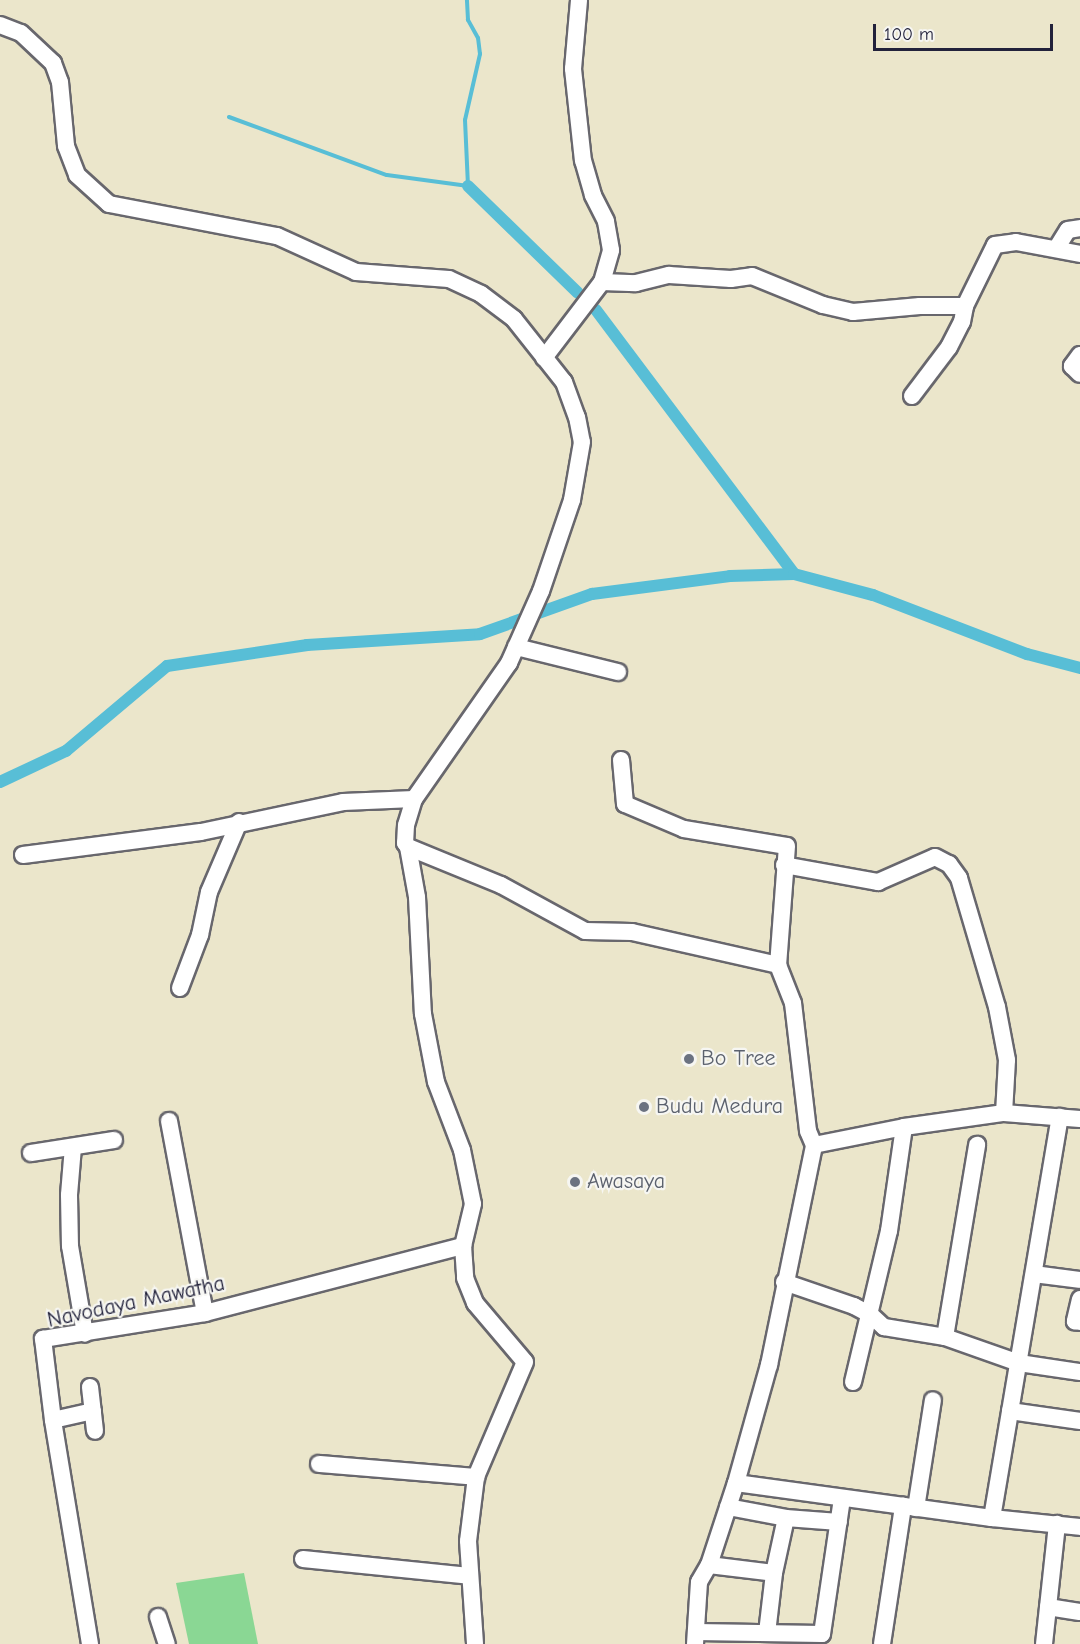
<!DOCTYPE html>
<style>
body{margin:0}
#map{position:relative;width:1080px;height:1644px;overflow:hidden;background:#ebe6cb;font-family:"Comic Neue",sans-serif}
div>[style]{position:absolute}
.green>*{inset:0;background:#8ad794}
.stream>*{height:4px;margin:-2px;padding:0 2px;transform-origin:2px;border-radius:2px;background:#58bed6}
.canal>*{height:12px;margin:-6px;padding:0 6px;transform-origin:6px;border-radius:6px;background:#58bed6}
.roads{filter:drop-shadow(2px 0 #68676d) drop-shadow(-2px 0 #68676d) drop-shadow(0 2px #68676d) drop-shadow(0 -2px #68676d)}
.minor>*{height:16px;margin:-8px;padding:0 8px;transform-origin:8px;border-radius:8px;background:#fff}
.dots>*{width:16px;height:16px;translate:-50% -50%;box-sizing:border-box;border:3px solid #f6f6f2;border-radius:50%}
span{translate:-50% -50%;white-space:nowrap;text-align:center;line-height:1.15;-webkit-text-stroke:4.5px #f6f6f2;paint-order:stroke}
.worship-label{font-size:22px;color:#5b616d}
.left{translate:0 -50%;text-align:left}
.street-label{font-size:22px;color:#22223b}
.scale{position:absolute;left:873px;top:24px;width:180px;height:27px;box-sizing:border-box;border:3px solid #22223b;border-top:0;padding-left:8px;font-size:18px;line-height:21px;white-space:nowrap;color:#22223b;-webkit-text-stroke:4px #f6f6f2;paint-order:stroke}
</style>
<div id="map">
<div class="green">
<div style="clip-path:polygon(244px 1573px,258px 1644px,189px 1644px,176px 1583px)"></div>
</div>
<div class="stream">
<div style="left:229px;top:117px;width:168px;rotate:20.2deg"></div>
<div style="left:387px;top:175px;width:82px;rotate:7.7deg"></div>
<div style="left:468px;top:186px;width:66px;rotate:-92.6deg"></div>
<div style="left:465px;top:120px;width:68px;rotate:-77.2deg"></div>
<div style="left:480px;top:54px;width:16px;rotate:-97deg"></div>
<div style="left:478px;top:38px;width:21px;rotate:-119deg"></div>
<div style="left:468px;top:20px;width:20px;rotate:-93deg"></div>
</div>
<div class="canal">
<div style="left:468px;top:186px;width:153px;rotate:44.2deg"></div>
<div style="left:596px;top:310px;width:330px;rotate:53.1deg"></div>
<div style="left:0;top:782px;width:73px;rotate:-25.2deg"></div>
<div style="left:66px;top:751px;width:132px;rotate:-40.1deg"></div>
<div style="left:167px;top:666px;width:142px;rotate:-8.5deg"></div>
<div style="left:307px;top:645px;width:173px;rotate:-3.6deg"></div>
<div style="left:480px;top:634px;width:119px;rotate:-19.7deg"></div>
<div style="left:592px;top:594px;width:139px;rotate:-7.4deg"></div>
<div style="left:730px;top:576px;width:64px;rotate:-1.8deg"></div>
<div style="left:794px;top:574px;width:82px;rotate:14.9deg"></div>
<div style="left:873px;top:595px;width:165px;rotate:21deg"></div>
<div style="left:1027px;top:654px;width:55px;rotate:14.8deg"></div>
</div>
<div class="roads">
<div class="minor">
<div style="left:0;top:25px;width:22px;rotate:21deg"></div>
<div style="left:21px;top:33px;width:44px;rotate:43.2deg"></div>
<div style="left:53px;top:63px;width:20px;rotate:70deg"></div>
<div style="left:60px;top:82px;width:64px;rotate:84.6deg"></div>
<div style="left:66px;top:146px;width:31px;rotate:69deg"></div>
<div style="left:77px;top:175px;width:43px;rotate:42.2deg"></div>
<div style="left:109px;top:204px;width:171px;rotate:10.8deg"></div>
<div style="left:277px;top:236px;width:87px;rotate:24.5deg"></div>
<div style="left:356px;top:272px;width:93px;rotate:4.3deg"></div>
<div style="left:449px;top:279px;width:35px;rotate:25deg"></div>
<div style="left:481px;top:294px;width:41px;rotate:37.1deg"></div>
<div style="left:514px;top:319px;width:80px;rotate:51.6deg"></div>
<div style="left:564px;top:382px;width:37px;rotate:70deg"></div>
<div style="left:577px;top:417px;width:25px;rotate:79deg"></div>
<div style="left:582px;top:442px;width:59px;rotate:99.8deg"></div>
<div style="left:572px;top:500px;width:96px;rotate:108.8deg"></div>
<div style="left:541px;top:591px;width:79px;rotate:114deg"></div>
<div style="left:509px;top:663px;width:166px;rotate:124.9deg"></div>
<div style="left:414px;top:799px;width:27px;rotate:107deg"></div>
<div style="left:406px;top:825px;width:18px;rotate:93deg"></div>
<div style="left:405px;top:843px;width:5px;rotate:53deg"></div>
<div style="left:408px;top:847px;width:51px;rotate:79.8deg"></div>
<div style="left:417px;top:897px;width:117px;rotate:87.1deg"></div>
<div style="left:423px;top:1014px;width:69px;rotate:79.2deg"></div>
<div style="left:436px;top:1082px;width:73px;rotate:69.1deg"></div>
<div style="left:462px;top:1150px;width:55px;rotate:78.5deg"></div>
<div style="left:473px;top:1204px;width:43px;rotate:103.4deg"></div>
<div style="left:463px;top:1246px;width:32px;rotate:86deg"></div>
<div style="left:465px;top:1278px;width:27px;rotate:68deg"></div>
<div style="left:475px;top:1303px;width:77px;rotate:49.7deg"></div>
<div style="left:525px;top:1362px;width:125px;rotate:113.1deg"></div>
<div style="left:476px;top:1477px;width:64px;rotate:97.1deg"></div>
<div style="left:468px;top:1541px;width:103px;rotate:86.1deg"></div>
<div style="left:1056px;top:249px;width:22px;rotate:-58deg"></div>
<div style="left:1068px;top:230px;width:12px;rotate:-9deg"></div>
<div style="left:602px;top:282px;width:34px;rotate:2deg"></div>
<div style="left:636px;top:283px;width:34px;rotate:-14deg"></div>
<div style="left:669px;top:275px;width:62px;rotate:3.7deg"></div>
<div style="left:731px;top:279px;width:21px;rotate:-8deg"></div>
<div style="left:752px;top:276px;width:77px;rotate:22.2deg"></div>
<div style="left:823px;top:305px;width:31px;rotate:13deg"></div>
<div style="left:853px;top:312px;width:67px;rotate:-5.1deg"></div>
<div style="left:920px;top:306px;width:45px"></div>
<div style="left:965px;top:306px;width:68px;rotate:-63.8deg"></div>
<div style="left:995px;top:245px;width:21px;rotate:-8deg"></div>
<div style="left:1016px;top:242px;width:65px;rotate:10.6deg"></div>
<div style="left:1080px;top:355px;width:14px;rotate:126deg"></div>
<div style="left:1072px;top:366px;width:11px;rotate:45deg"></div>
<div style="left:544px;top:358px;width:96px;rotate:-52.7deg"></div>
<div style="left:602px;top:282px;width:33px;rotate:-74deg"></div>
<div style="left:611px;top:250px;width:29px;rotate:-100deg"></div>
<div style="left:606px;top:221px;width:29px;rotate:-117deg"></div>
<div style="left:593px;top:195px;width:35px;rotate:-106deg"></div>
<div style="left:583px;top:161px;width:93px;rotate:-96.2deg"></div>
<div style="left:573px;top:69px;width:69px;rotate:-85deg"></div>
<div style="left:912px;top:396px;width:61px;rotate:-52.9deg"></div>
<div style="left:949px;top:347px;width:28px;rotate:-63deg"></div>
<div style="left:962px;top:322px;width:16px;rotate:-79deg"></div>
<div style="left:516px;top:647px;width:105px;rotate:13.8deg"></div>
<div style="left:621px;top:760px;width:44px;rotate:84.8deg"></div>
<div style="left:625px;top:804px;width:64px;rotate:23deg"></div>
<div style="left:684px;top:829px;width:104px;rotate:9.4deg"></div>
<div style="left:787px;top:846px;width:119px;rotate:94.3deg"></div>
<div style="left:408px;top:847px;width:100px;rotate:22.2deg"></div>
<div style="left:501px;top:885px;width:96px;rotate:28.7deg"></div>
<div style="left:585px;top:931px;width:47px;rotate:1.2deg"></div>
<div style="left:632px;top:932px;width:150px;rotate:12.7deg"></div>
<div style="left:778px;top:965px;width:41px;rotate:68.5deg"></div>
<div style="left:793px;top:1003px;width:129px;rotate:83.3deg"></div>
<div style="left:808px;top:1131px;width:15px;rotate:67deg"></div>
<div style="left:23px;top:855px;width:179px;rotate:-7.4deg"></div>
<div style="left:201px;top:832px;width:145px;rotate:-11.9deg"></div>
<div style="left:343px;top:802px;width:71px;rotate:-2.4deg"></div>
<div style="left:784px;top:865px;width:96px;rotate:10.3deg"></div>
<div style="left:878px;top:882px;width:62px;rotate:-23.7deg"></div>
<div style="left:935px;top:857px;width:16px;rotate:27deg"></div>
<div style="left:949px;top:864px;width:17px;rotate:54deg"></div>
<div style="left:959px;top:878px;width:134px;rotate:73.6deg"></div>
<div style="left:997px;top:1007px;width:54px;rotate:79.3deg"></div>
<div style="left:1007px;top:1060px;width:53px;rotate:93.2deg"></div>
<div style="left:180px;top:988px;width:57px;rotate:-69.3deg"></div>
<div style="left:200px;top:935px;width:44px;rotate:-78.2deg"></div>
<div style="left:209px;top:892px;width:76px;rotate:-66.8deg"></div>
<div style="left:169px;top:1121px;width:195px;rotate:79.4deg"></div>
<div style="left:73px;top:1147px;width:48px;rotate:94.8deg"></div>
<div style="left:69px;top:1195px;width:51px;rotate:88.9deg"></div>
<div style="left:70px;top:1246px;width:89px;rotate:80.3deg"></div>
<div style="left:31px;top:1153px;width:84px;rotate:-8.9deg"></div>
<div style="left:1034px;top:1274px;width:46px;rotate:7.4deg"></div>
<div style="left:784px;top:1282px;width:74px;rotate:18.9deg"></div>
<div style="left:854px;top:1306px;width:19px;rotate:28deg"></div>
<div style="left:871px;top:1315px;width:18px;rotate:43deg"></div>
<div style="left:884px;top:1327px;width:62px;rotate:9.3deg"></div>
<div style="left:945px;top:1337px;width:78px;rotate:19.4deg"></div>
<div style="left:1019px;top:1363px;width:62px;rotate:8.4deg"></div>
<div style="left:1080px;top:1299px;width:23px;rotate:103deg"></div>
<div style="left:1075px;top:1321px;width:5px;rotate:11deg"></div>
<div style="left:945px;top:1337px;width:195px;rotate:-80.5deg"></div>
<div style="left:853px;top:1382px;width:155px;rotate:-76.6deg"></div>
<div style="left:889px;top:1231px;width:105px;rotate:-81.8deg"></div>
<div style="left:90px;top:1387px;width:44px;rotate:83.5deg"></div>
<div style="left:1010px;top:1411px;width:71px;rotate:8.1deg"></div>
<div style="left:53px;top:1420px;width:41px;rotate:-12.7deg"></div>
<div style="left:319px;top:1464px;width:158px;rotate:4.7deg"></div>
<div style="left:736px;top:1483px;width:258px;rotate:7.8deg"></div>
<div style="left:992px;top:1518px;width:88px;rotate:5.8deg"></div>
<div style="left:728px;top:1507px;width:59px;rotate:10.7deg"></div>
<div style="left:786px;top:1518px;width:53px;rotate:4.3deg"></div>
<div style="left:916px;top:1508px;width:109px;rotate:-81.1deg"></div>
<div style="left:992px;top:1518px;width:407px;rotate:-80.4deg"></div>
<div style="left:303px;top:1559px;width:167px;rotate:5.8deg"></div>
<div style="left:709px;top:1565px;width:65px;rotate:7deg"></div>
<div style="left:1048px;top:1607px;width:32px;rotate:9deg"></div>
<div style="left:158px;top:1617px;width:28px;rotate:72deg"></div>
<div style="left:696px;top:1632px;width:126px;rotate:0.9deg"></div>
<div style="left:822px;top:1634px;width:137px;rotate:-81.6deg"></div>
<div style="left:767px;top:1633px;width:60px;rotate:-83.3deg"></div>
<div style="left:774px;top:1573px;width:56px;rotate:-77.7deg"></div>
<div style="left:90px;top:1644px;width:227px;rotate:-99.4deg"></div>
<div style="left:53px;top:1420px;width:82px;rotate:-97deg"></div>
<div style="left:43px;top:1339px;width:164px;rotate:-9.1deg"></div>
<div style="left:205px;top:1313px;width:267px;rotate:-14.6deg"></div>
<div style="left:695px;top:1644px;width:62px;rotate:-86.3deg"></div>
<div style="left:699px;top:1582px;width:20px;rotate:-60deg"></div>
<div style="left:709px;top:1565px;width:86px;rotate:-71.8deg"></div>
<div style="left:736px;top:1483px;width:123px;rotate:-74.4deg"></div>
<div style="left:769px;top:1365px;width:225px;rotate:-78.4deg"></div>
<div style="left:814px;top:1145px;width:92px;rotate:-11.3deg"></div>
<div style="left:904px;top:1127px;width:101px;rotate:-8deg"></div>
<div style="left:1004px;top:1113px;width:76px;rotate:4.5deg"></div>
<div style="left:882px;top:1644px;width:140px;rotate:-81.3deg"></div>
<div style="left:1044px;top:1644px;width:121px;rotate:-83.8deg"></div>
</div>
</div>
<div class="dots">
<div style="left:689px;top:1059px;background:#6b7280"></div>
<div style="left:644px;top:1107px;background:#6b7280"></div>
<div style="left:575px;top:1182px;background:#6b7280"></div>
</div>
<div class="worship-label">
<span class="left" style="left:701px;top:1059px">Bo Tree</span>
<span class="left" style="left:656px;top:1107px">Budu Medura</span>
<span class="left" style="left:587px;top:1182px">Awasaya</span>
</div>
<div class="street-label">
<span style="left:136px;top:1302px;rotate:-12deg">Navodaya Mawatha</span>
</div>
<div class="scale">100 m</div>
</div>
